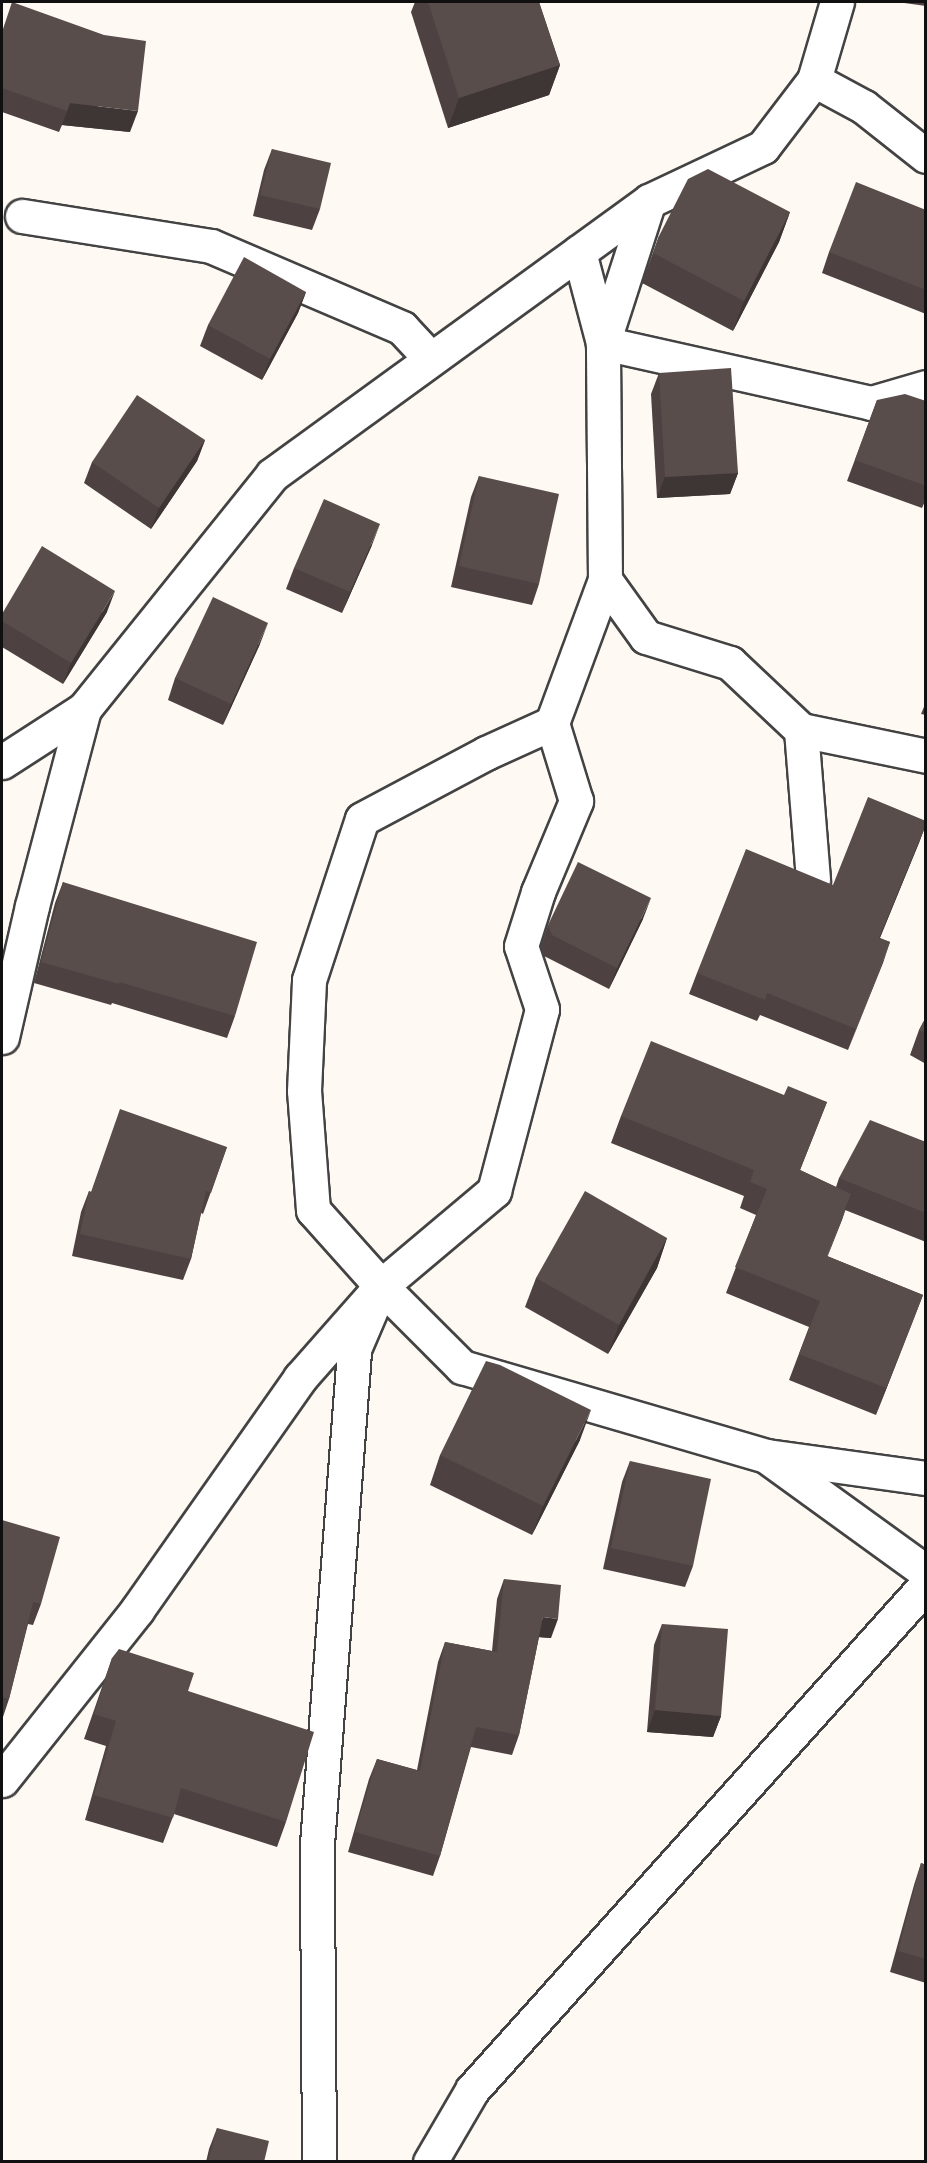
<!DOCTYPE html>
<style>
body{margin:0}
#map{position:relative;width:927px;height:2163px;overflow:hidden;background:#fff9f3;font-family:"Zilla Slab",serif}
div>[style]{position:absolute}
.roads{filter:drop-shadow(2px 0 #434343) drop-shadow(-2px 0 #434343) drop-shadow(0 2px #434343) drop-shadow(0 -2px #434343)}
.street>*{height:33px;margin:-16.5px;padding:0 16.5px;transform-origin:16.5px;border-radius:16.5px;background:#fff}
.wall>*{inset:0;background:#4d4241}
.shaded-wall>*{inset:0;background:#3e3635}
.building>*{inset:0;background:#594d4c}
span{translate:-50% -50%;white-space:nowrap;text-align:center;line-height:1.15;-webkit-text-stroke:6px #fff;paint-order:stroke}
.frame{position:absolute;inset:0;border:3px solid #101010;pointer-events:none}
</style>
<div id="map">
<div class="roads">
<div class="street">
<div style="left:814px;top:80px;width:57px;rotate:28.4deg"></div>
<div style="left:864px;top:107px;width:79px;rotate:38.3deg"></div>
<div style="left:22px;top:216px;width:191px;rotate:9deg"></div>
<div style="left:211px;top:246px;width:208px;rotate:23.2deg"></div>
<div style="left:402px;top:328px;width:42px;rotate:46.9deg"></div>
<div style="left:579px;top:252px;width:94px;rotate:75.2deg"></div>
<div style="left:603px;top:343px;width:275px;rotate:12.6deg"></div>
<div style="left:871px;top:403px;width:57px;rotate:-16.2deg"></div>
<div style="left:605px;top:580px;width:70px;rotate:54.3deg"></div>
<div style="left:646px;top:637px;width:88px;rotate:17.2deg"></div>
<div style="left:730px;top:663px;width:98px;rotate:43.3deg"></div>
<div style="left:801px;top:730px;width:128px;rotate:11.7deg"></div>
<div style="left:801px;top:730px;width:150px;rotate:85.4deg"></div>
<div style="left:2px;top:762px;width:98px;rotate:-32.9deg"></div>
<div style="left:2px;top:1037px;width:134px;rotate:-77.1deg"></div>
<div style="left:32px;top:906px;width:204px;rotate:-75.2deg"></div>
<div style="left:84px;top:709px;width:300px;rotate:-51.2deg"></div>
<div style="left:272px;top:475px;width:466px;rotate:-36deg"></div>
<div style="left:649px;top:201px;width:126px;rotate:-25.3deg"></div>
<div style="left:763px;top:147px;width:84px;rotate:-52.7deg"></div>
<div style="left:814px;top:80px;width:81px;rotate:-73.6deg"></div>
<div style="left:381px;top:1286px;width:115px;rotate:45deg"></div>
<div style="left:462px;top:1367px;width:318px;rotate:16.3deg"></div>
<div style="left:767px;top:1456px;width:161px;rotate:7.9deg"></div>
<div style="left:770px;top:1459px;width:193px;rotate:35.9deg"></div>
<div style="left:2px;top:1780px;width:217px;rotate:-51.5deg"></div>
<div style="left:137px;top:1610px;width:284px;rotate:-54.9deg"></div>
<div style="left:300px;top:1378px;width:123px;rotate:-48.6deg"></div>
<div style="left:381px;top:1286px;width:148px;rotate:-40.1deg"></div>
<div style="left:494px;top:1191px;width:188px;rotate:-75.2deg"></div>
<div style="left:542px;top:1009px;width:66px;rotate:-108.4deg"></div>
<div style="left:521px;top:946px;width:57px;rotate:-72.5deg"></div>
<div style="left:538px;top:892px;width:99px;rotate:-67.3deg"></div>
<div style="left:576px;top:801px;width:82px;rotate:-107.1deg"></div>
<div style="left:319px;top:2162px;width:318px;rotate:-90.4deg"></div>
<div style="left:317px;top:1844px;width:496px;rotate:-85.7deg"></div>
<div style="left:354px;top:1349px;width:69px;rotate:-66.8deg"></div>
<div style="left:381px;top:1286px;width:102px;rotate:-131.8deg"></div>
<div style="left:313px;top:1210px;width:119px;rotate:-94.3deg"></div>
<div style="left:304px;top:1091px;width:111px;rotate:-87.4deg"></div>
<div style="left:309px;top:980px;width:169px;rotate:-71.8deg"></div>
<div style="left:362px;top:819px;width:140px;rotate:-28deg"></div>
<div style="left:486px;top:753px;width:72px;rotate:-24.4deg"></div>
<div style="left:552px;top:723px;width:153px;rotate:-69.7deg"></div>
<div style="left:605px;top:580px;width:237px;rotate:-90.5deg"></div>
<div style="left:603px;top:343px;width:149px;rotate:-72.1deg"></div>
<div style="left:430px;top:2162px;width:83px;rotate:-59.7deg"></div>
<div style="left:472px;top:2090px;width:679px;rotate:-48.04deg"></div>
</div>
</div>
<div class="wall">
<div style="clip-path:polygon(415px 2px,539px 2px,560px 65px,549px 95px,448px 128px,411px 12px)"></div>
<div style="clip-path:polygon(897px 2px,926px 2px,926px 6px)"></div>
<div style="clip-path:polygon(2px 31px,130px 132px,62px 125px,59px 132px,2px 112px)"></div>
<div style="clip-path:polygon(272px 149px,320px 209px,312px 230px,253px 216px,264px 170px)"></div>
<div style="clip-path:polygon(926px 210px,926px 314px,822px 273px,829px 252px)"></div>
<div style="clip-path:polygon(790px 212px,779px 242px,733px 331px,642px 283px,659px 236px)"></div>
<div style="clip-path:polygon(306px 292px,298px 313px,262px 380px,200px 346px,208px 325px)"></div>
<div style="clip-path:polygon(659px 373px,738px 473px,730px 494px,657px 498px,651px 394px)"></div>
<div style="clip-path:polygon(877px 400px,926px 401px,926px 499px,922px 508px,847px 481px)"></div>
<div style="clip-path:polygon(205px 440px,197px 461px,151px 529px,84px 483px,92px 462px)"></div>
<div style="clip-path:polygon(479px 476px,539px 584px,532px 605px,451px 587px,471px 497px)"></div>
<div style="clip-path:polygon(372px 545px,342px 613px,286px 589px,294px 568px)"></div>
<div style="clip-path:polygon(107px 612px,63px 684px,2px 647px,2px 614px)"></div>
<div style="clip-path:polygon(260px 644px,223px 725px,168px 700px,175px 678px)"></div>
<div style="clip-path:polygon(926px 702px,926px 715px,921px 714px)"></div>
<div style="clip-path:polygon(926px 825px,880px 938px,890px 942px,848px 1050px,760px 1015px,757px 1021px,689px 994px,697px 973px)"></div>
<div style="clip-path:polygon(63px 882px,235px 1016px,227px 1038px,112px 1003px,111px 1005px,34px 983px,55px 903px)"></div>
<div style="clip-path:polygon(643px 919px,609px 989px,544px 956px,541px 946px,548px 925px)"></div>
<div style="clip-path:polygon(926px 1017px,926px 1064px,910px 1055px,919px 1030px)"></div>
<div style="clip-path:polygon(784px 1095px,827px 1102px,800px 1170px,836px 1187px,839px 1178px,926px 1142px,926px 1242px,845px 1210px,827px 1256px,923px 1295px,876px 1415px,789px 1380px,809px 1327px,726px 1293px,756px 1215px,740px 1208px,744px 1196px,611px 1143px,621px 1116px)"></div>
<div style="clip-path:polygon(227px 1147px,203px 1214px,201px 1213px,191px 1259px,183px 1280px,72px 1256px,81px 1212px,89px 1191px,91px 1192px)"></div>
<div style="clip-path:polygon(667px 1238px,657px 1268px,608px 1354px,525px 1307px,536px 1278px)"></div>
<div style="clip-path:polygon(580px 1440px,532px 1535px,430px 1485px,440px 1455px)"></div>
<div style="clip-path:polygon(630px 1461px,693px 1566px,685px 1587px,603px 1569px,622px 1482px)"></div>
<div style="clip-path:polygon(2px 1520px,41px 1604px,33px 1625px,28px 1624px,9px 1699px,2px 1720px)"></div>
<div style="clip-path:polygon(504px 1579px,551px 1638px,539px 1637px,519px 1735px,512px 1755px,471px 1747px,440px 1856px,433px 1876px,348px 1852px,369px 1779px,377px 1759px,417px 1770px,438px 1662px,445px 1642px,492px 1651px,497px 1599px)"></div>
<div style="clip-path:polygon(662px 1624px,721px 1716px,713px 1737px,647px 1732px,654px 1645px)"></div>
<div style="clip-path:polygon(112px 1658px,188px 1691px,286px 1822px,277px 1847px,174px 1814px,163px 1843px,85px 1820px,106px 1746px,84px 1739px)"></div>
<div style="clip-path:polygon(921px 1863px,926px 1865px,926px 1983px,890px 1972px,914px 1885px)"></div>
<div style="clip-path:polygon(217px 2128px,264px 2162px,206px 2162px,209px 2149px)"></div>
</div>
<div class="shaded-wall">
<div style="clip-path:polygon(560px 65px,549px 95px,448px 128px,459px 98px)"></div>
<div style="clip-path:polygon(70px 103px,138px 111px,130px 132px,62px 125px)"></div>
<div style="clip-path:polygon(790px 212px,779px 242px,733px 331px,744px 301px)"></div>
<div style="clip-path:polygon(306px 292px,298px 313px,262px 380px,270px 359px)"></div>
<div style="clip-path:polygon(205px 440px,197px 461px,151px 529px,159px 508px)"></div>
<div style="clip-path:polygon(738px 473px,730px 494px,657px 498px,665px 477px)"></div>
<div style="clip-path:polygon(380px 524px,372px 545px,342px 613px,350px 592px)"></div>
<div style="clip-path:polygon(115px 591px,107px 612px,63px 684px,71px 663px)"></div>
<div style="clip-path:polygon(268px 623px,260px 644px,223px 725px,231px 704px)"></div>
<div style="clip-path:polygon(926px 824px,919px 843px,871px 959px,879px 938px)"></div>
<div style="clip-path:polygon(651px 898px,643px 919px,609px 989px,617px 968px)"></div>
<div style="clip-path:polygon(890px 942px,883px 963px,848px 1050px,856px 1029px)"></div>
<div style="clip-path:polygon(851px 1194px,842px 1220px,817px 1283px,827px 1256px)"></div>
<div style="clip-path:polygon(667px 1238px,657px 1268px,608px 1354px,619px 1325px)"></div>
<div style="clip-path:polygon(923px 1295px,913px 1321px,876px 1415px,886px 1388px)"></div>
<div style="clip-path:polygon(591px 1410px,580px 1440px,532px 1535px,543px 1506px)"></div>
<div style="clip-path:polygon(543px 1617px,558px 1619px,551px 1638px,536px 1637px)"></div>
<div style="clip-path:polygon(655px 1710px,721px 1716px,713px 1737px,647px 1732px)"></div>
</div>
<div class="building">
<div style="clip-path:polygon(12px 2px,104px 35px,146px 41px,138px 111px,70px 103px,67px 111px,2px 88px,2px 32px)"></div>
<div style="clip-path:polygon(428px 2px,539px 2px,560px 65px,459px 98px)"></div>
<div style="clip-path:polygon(272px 149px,331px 163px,320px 209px,260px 195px)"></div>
<div style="clip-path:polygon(708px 169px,790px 212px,744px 301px,653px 253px,659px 236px,688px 179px)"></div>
<div style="clip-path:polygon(856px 182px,926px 210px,926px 290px,829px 252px)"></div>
<div style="clip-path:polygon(244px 257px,306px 292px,270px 359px,208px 325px)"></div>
<div style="clip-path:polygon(731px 368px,738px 473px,665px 477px,659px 373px)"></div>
<div style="clip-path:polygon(905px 394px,926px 401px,926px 486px,855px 460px,877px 400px)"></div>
<div style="clip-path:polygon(137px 395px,205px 440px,159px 508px,92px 462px)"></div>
<div style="clip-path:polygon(479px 476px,559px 494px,539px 584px,459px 566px)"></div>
<div style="clip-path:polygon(324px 499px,380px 524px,350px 592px,294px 568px)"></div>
<div style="clip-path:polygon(42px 546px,115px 591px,71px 663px,2px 621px,2px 614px)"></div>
<div style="clip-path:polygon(213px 597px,268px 623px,231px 704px,175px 678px)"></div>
<div style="clip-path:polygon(868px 797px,926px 821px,926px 824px,879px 938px,890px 942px,856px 1029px,767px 993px,765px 1000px,697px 973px,746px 849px,833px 885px)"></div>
<div style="clip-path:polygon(578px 862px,651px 898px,617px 968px,552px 935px,548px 925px)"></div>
<div style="clip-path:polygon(63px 882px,257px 942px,235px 1016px,119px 982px,119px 984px,41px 962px)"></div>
<div style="clip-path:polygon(926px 1017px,926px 1033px,919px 1030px)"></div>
<div style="clip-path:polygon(651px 1041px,784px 1095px,788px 1086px,827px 1102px,800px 1170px,851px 1194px,827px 1256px,923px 1295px,886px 1388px,799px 1354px,820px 1301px,735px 1267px,767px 1189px,750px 1182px,754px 1170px,621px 1116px)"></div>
<div style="clip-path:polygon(120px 1109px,227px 1147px,211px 1193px,206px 1191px,191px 1259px,80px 1234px,89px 1191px,91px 1192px)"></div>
<div style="clip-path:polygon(870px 1120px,926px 1142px,926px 1213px,839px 1178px)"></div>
<div style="clip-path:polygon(585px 1191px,667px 1238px,619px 1325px,536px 1278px)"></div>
<div style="clip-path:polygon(486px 1361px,500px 1365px,591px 1410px,543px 1506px,440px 1455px)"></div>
<div style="clip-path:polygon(630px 1461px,711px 1479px,693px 1566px,611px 1548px)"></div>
<div style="clip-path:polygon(2px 1520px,60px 1537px,41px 1604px,33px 1602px,9px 1699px,2px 1697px)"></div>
<div style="clip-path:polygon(504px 1579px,561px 1585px,558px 1619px,543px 1617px,519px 1735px,476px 1727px,440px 1856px,355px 1832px,377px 1759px,420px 1771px,445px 1642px,497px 1652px)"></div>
<div style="clip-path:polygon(662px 1624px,728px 1629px,721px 1716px,655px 1710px)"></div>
<div style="clip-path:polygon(119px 1649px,194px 1673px,188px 1691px,314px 1732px,286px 1822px,181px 1788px,173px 1818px,94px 1795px,116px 1721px,94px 1714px,112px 1658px)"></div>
<div style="clip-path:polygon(921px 1863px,926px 1865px,926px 1959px,898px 1951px)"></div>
<div style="clip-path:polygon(217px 2128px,269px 2141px,264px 2162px,208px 2162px)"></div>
</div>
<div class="frame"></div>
</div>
